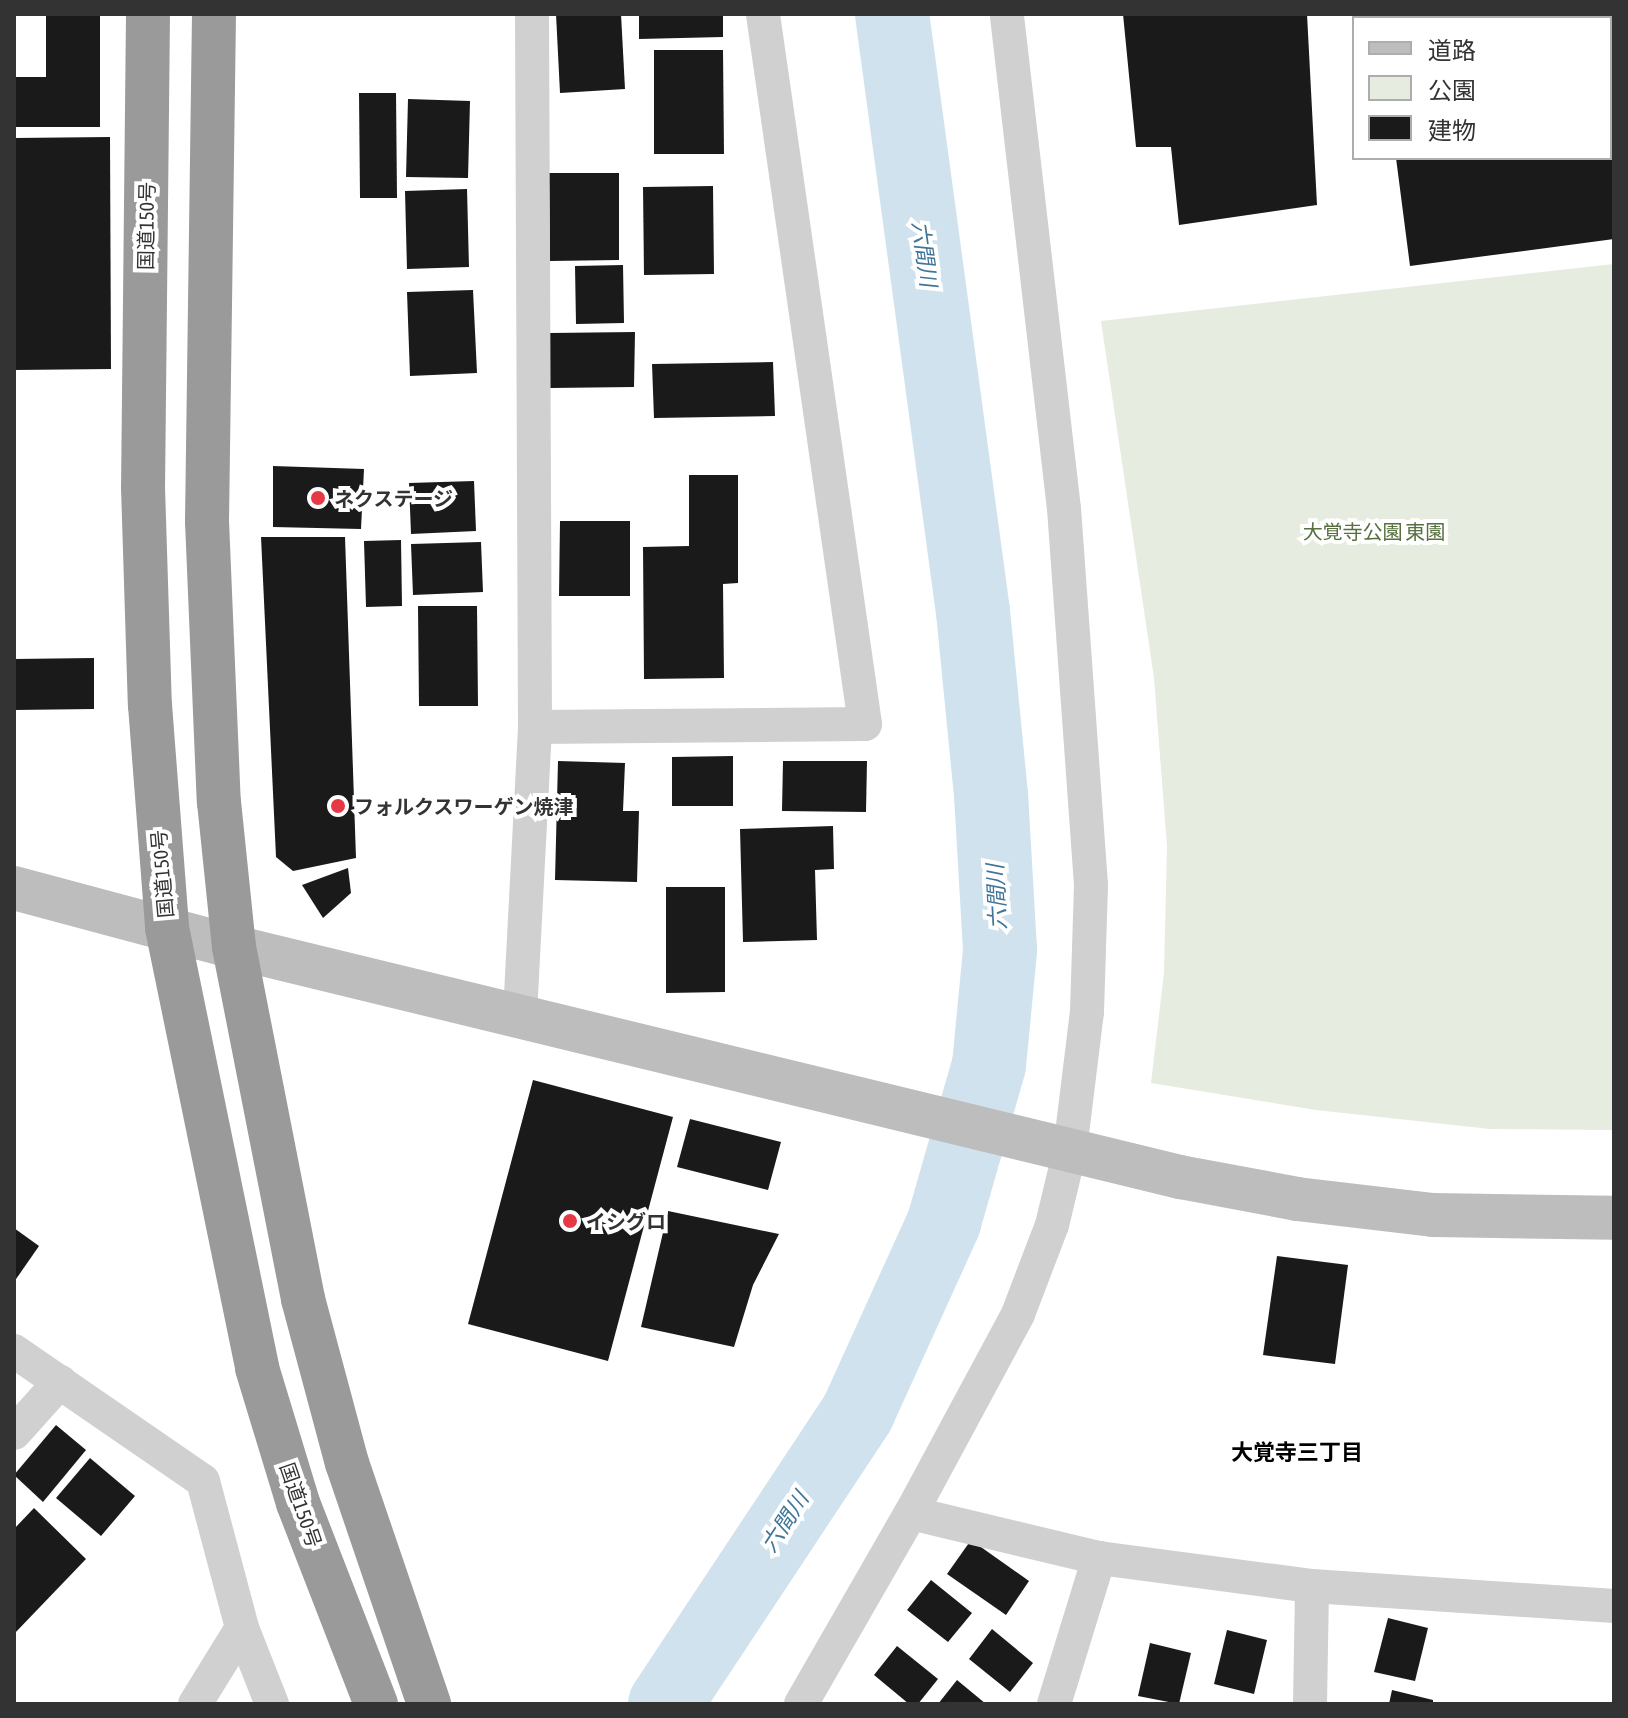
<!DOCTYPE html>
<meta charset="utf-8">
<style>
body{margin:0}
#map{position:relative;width:1628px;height:1718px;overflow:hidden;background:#fff;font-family:"Asap Condensed","Noto Sans JP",sans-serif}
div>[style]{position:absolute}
.green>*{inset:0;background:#e6ecdf}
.river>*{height:74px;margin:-37px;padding:0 37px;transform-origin:37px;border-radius:37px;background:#cfe2ee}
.building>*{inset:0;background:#1a1a1a}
.street>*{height:34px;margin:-17px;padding:0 17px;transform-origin:17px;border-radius:17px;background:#d0d0d0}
.secondary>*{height:44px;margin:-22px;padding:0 22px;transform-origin:22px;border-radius:22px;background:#bdbdbd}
.highway>*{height:44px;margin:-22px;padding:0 22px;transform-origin:22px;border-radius:22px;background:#9a9a9a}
.dots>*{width:22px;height:22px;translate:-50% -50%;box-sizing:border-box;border:4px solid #fff;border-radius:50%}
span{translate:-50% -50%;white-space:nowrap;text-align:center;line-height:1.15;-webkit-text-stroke:8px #fff;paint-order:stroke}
.street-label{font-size:20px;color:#333}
.poi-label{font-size:20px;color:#333;font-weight:700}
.left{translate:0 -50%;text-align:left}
.park-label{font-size:20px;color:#56703f}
.water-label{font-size:22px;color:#3f7597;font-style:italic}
.neighbourhood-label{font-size:22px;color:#000;font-weight:700}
.frame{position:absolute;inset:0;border:16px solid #333;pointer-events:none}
.legend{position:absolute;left:1352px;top:16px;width:260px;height:144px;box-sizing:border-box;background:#fff;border:2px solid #adadad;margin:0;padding:10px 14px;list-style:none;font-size:24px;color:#333}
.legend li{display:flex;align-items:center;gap:16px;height:40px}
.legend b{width:40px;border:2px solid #adadad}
</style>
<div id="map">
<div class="green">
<div style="clip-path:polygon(1614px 264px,1614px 1130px,1490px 1129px,1316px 1110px,1151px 1083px,1164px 973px,1167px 846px,1154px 678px,1101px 321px)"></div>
</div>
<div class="river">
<div style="left:665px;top:1704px;width:350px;rotate:-56.5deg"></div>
<div style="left:858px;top:1412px;width:209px;rotate:-65.6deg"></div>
<div style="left:944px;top:1222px;width:163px;rotate:-74deg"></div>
<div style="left:989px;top:1065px;width:116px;rotate:-84.5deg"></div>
<div style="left:1000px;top:950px;width:155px;rotate:-93.3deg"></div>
<div style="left:991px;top:795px;width:184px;rotate:-95.6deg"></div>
<div style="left:973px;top:612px;width:603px;rotate:-97.71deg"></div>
</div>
<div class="building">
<div style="clip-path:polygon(46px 14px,100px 14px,100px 127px,14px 127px,14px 77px,46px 77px)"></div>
<div style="clip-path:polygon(556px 14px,621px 14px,625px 89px,560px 93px)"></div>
<div style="clip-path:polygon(639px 14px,723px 14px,723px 37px,639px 39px)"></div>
<div style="clip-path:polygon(1123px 14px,1307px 14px,1317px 205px,1179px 225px,1171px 147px,1136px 147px)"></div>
<div style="clip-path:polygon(1378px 14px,1537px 14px,1537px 18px,1378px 18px)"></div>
<div style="clip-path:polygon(654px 50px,723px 50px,724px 154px,654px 154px)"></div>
<div style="clip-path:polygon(1610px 50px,1614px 50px,1614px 239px,1410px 266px,1396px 158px,1610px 158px)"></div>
<div style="clip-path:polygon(359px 93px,396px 93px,397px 198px,360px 198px)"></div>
<div style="clip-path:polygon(408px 99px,470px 101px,468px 178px,406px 177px)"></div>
<div style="clip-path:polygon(110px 137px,111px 369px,14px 370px,14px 138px)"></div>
<div style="clip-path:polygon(549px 173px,619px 173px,619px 260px,550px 261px)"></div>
<div style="clip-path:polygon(713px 186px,714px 274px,644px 275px,643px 187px)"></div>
<div style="clip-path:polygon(467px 189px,469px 267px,407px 269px,405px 191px)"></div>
<div style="clip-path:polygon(623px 265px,624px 323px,576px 324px,575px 266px)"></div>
<div style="clip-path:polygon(473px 290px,477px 373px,410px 376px,407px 292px)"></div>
<div style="clip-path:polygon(635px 332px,634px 387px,550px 388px,550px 333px)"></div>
<div style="clip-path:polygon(773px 362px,775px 416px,654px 418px,652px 364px)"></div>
<div style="clip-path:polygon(273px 466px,364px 469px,361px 529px,273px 527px)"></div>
<div style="clip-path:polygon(689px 475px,738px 475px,738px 583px,723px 584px,724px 678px,644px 679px,643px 547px,689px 546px)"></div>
<div style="clip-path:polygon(474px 481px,476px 531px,411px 534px,409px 483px)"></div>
<div style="clip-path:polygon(560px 521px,630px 521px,630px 596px,559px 596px)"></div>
<div style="clip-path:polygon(261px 537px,345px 537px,356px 858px,293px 871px,276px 857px)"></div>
<div style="clip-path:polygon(401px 540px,402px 606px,366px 607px,364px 541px)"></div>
<div style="clip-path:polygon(481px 542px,483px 592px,413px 595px,411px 544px)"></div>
<div style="clip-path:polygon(418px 606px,477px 606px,478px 706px,419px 706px)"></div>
<div style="clip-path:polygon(94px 658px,94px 709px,14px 710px,14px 659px)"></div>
<div style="clip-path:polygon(733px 756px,733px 806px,672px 806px,672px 757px)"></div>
<div style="clip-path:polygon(558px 761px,625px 763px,623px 811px,639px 811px,637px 882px,555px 880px)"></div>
<div style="clip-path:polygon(783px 761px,867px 761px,866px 812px,782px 811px)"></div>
<div style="clip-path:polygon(833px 826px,834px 869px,815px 870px,817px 940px,743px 942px,740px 829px)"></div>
<div style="clip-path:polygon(348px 868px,351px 893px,323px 918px,302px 885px)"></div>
<div style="clip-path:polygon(666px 887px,725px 887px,725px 992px,666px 993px)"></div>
<div style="clip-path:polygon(533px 1080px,673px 1117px,608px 1361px,468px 1324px)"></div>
<div style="clip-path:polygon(690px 1119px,781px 1142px,768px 1190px,677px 1167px)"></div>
<div style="clip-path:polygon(668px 1211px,779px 1234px,753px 1285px,734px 1347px,641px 1327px)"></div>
<div style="clip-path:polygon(14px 1228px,39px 1246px,14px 1282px)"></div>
<div style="clip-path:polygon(1277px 1256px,1348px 1265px,1335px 1364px,1263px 1355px)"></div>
<div style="clip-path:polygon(56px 1425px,86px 1450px,43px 1502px,14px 1475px)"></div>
<div style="clip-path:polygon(90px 1458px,135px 1496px,101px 1536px,56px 1498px)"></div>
<div style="clip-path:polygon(34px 1508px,86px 1559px,14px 1634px,14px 1529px)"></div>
<div style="clip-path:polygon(971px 1540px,1029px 1581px,1006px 1615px,947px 1574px)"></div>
<div style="clip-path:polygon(931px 1580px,972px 1613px,948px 1642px,907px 1610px)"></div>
<div style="clip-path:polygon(1388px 1618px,1428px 1628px,1415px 1681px,1374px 1672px)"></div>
<div style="clip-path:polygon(992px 1629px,1033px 1663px,1010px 1692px,969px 1659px)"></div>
<div style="clip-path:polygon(1227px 1630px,1267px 1640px,1254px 1694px,1214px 1684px)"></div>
<div style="clip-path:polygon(1150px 1643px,1191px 1653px,1179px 1704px,1138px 1696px)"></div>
<div style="clip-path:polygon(897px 1646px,938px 1679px,918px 1704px,909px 1704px,874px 1675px)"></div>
<div style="clip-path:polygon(957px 1680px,986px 1704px,938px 1704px)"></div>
<div style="clip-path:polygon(1392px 1690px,1433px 1700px,1433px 1704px,1389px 1704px)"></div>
</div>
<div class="street">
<div style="left:535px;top:727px;width:330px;rotate:-0.5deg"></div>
<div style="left:865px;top:724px;width:717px;rotate:-98.18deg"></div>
<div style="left:520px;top:1014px;width:287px;rotate:-87deg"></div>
<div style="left:535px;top:727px;width:713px;rotate:-90.24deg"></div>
<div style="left:14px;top:1351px;width:229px;rotate:34.5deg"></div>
<div style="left:203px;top:1481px;width:152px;rotate:75.1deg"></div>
<div style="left:242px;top:1628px;width:82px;rotate:68.5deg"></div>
<div style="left:14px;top:1433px;width:69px;rotate:-48deg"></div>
<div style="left:911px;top:1513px;width:226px;rotate:-61.7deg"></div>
<div style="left:1018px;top:1314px;width:95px;rotate:-69.1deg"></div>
<div style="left:1052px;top:1225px;width:77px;rotate:-76.5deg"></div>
<div style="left:1070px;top:1150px;width:139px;rotate:-83deg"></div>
<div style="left:1087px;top:1012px;width:127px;rotate:-88.2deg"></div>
<div style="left:1091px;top:885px;width:377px;rotate:-94.1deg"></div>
<div style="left:1064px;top:509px;width:498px;rotate:-96.6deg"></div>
<div style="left:195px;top:1704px;width:89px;rotate:-58.3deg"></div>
<div style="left:801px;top:1704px;width:220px;rotate:-60.1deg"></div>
<div style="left:911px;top:1513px;width:193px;rotate:13.5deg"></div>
<div style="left:1099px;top:1558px;width:215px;rotate:7.5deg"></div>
<div style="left:1312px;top:1586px;width:303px;rotate:3.8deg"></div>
<div style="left:1054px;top:1704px;width:153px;rotate:-72.9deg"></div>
<div style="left:1310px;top:1704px;width:118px;rotate:-89deg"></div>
</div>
<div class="secondary">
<div style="left:14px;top:888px;width:228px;rotate:15deg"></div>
<div style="left:234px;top:947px;width:974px;rotate:13.67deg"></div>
<div style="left:1180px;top:1177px;width:119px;rotate:10.6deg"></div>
<div style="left:1297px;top:1199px;width:137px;rotate:6.7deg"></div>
<div style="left:1433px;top:1215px;width:181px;rotate:0.9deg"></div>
</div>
<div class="highway">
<div style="left:148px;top:14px;width:473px;rotate:90.6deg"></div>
<div style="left:143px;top:487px;width:218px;rotate:88.2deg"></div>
<div style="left:150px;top:705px;width:224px;rotate:85.6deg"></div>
<div style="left:167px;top:928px;width:449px;rotate:78.4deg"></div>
<div style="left:257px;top:1368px;width:141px;rotate:73.1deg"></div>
<div style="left:298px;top:1503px;width:216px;rotate:68.8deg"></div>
<div style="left:214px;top:14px;width:507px;rotate:90.79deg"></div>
<div style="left:207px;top:521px;width:281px;rotate:87.6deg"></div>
<div style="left:219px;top:802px;width:146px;rotate:84.1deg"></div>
<div style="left:234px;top:947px;width:359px;rotate:78.9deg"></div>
<div style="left:303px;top:1299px;width:170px;rotate:75deg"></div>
<div style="left:347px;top:1463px;width:255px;rotate:71.2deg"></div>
</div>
<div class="dots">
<div style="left:318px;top:498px;background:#e63946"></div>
<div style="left:338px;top:806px;background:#e63946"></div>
<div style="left:570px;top:1221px;background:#e63946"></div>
</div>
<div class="street-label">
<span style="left:146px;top:226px;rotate:-89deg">国道150号</span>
<span style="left:162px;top:874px;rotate:-95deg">国道150号</span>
<span style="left:301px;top:1505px;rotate:71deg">国道150号</span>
</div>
<div class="poi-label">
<span class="left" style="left:334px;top:498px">ネクステージ</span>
<span class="left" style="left:354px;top:806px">フォルクスワーゲン焼津</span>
<span class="left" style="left:586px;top:1221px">イシグロ</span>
</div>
<div class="park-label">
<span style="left:1374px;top:531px">大覚寺公園 東園</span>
</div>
<div class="water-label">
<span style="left:924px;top:254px;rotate:82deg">六間川</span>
<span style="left:997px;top:897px;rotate:-93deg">六間川</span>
<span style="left:785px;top:1522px;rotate:-57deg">六間川</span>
</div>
<div class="neighbourhood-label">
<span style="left:1297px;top:1453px">大覚寺三丁目</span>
</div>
<div class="frame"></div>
<ul class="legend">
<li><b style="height:10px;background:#bdbdbd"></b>道路</li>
<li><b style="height:22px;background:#e6ecdf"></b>公園</li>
<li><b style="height:22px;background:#1a1a1a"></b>建物</li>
</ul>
</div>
